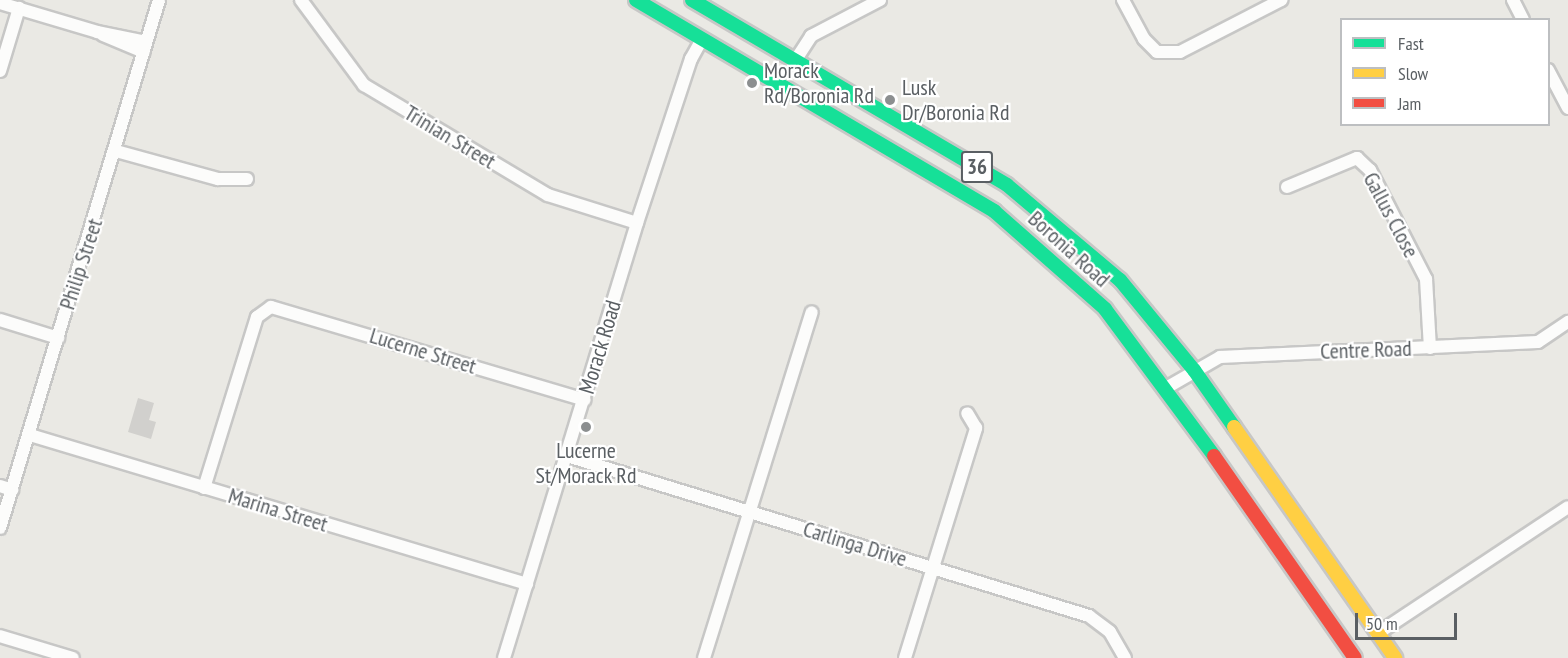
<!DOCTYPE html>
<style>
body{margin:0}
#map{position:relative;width:1568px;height:658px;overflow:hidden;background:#eae9e4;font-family:"PT Sans Narrow",sans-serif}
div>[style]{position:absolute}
.building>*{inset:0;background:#d1d0cd}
.roads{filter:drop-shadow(2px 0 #c7c7c6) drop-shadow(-2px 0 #c7c7c6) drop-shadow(0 2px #c7c7c6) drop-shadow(0 -2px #c7c7c6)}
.street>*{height:12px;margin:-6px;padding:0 6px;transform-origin:6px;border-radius:6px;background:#fcfcfb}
.fast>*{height:14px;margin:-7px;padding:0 7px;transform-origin:7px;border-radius:7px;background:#16e098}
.slow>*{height:14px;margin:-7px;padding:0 7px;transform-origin:7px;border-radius:7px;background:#ffcf43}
.jam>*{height:14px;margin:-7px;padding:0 7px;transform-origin:7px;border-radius:7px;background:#f24e42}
.dots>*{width:16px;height:16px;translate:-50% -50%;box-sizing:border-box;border:3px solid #fff;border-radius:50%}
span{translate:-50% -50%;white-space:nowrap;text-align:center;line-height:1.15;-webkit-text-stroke:4.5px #fff;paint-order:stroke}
.shield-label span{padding:2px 4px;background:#fff;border:2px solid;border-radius:4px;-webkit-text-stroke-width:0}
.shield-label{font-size:21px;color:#5a5f63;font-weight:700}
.poi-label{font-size:22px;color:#5a5f63}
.left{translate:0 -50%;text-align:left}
.street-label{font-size:22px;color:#5a5f63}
.legend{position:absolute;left:1340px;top:18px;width:210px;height:108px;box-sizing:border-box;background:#fff;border:2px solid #bdbfc1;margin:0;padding:8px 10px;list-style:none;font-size:18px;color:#5a5f63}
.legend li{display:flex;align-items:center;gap:12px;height:30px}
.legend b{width:30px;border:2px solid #bdbfc1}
.scale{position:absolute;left:1355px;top:613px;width:102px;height:27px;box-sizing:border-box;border:3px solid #5a5f63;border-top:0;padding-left:8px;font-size:18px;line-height:21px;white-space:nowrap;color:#5a5f63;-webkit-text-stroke:4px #fff;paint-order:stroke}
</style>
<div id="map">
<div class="building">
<div style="clip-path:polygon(138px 398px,154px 403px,149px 420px,156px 422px,151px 439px,128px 432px)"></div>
</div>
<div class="roads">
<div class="street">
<div style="left:301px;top:0;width:106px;rotate:53.5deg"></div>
<div style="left:364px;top:85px;width:214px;rotate:30.9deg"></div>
<div style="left:548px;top:195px;width:93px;rotate:17.5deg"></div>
<div style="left:1123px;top:0;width:44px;rotate:61.7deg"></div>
<div style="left:1144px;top:39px;width:18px;rotate:45deg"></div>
<div style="left:1157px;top:52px;width:23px"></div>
<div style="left:1180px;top:52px;width:114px;rotate:-27.2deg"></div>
<div style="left:1513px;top:0;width:22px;rotate:63deg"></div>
<div style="left:0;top:3px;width:101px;rotate:16.6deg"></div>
<div style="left:97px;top:32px;width:50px;rotate:11.5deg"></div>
<div style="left:103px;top:35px;width:44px;rotate:22.5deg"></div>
<div style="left:795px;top:61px;width:30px;rotate:-57deg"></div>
<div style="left:811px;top:36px;width:78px;rotate:-27.6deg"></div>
<div style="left:1548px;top:70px;width:43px;rotate:62.2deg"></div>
<div style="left:0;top:71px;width:66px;rotate:-73.2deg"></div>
<div style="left:116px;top:151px;width:106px;rotate:15.4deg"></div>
<div style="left:218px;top:179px;width:29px"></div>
<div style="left:1287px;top:187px;width:76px;rotate:-22.5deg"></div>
<div style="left:1357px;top:158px;width:18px;rotate:43deg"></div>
<div style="left:1370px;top:170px;width:123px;rotate:62.8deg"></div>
<div style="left:1426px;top:279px;width:69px;rotate:86.7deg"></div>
<div style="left:0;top:320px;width:61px;rotate:17.2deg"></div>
<div style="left:1166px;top:388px;width:62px;rotate:-29.9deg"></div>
<div style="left:1220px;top:357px;width:318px;rotate:-2.7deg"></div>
<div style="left:1538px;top:342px;width:36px;rotate:-34deg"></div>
<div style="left:30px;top:435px;width:519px;rotate:16.69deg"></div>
<div style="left:567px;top:456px;width:546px;rotate:17.04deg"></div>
<div style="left:1089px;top:616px;width:26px;rotate:37deg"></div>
<div style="left:1110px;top:632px;width:30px;rotate:60deg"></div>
<div style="left:0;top:486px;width:13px;rotate:18deg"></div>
<div style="left:204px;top:488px;width:179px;rotate:-72.8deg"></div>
<div style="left:257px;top:317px;width:17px;rotate:-36deg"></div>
<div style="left:271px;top:307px;width:327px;rotate:16.5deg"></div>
<div style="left:0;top:528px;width:551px;rotate:-73.24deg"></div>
<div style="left:1377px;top:634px;width:229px;rotate:-33.6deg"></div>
<div style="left:0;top:636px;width:76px;rotate:16.8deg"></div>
<div style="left:504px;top:658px;width:455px;rotate:-73deg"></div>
<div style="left:637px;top:223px;width:173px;rotate:-71.8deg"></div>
<div style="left:691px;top:59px;width:23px;rotate:-61deg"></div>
<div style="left:704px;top:658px;width:362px;rotate:-72.7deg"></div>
<div style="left:905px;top:658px;width:241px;rotate:-72.8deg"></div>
<div style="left:976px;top:428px;width:17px;rotate:-121deg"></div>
</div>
<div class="fast">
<div style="left:636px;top:0;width:416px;rotate:30.5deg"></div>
<div style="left:994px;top:211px;width:148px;rotate:41.4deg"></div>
<div style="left:1105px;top:309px;width:183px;rotate:53.4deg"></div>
<div style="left:692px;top:0;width:365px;rotate:30.4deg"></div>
<div style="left:1007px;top:185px;width:148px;rotate:40.1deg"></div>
<div style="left:1120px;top:280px;width:117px;rotate:50.6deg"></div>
<div style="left:1194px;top:370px;width:70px;rotate:54.9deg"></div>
</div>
<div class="slow">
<div style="left:1234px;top:427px;width:282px;rotate:55.1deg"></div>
</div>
<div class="jam">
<div style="left:1214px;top:456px;width:246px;rotate:55.1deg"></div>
</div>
</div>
<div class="dots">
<div style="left:752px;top:83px;background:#8c8f90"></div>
<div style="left:890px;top:100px;background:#8c8f90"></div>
<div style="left:586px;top:427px;background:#8c8f90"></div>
</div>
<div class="shield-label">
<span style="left:977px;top:167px">36</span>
</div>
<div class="poi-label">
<span class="left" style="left:764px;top:83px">Morack<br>Rd/Boronia Rd</span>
<span class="left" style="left:902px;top:100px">Lusk<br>Dr/Boronia Rd</span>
<span style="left:586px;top:463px">Lucerne<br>St/Morack Rd</span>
</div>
<div class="street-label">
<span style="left:450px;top:137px;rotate:31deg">Trinian Street</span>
<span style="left:1391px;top:215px;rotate:62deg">Gallus Close</span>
<span style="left:1069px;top:249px;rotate:42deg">Boronia Road</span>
<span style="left:81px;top:264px;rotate:-72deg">Philip Street</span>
<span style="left:600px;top:347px;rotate:-73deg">Morack Road</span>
<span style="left:1366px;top:350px;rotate:-2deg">Centre Road</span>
<span style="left:423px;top:351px;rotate:17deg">Lucerne Street</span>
<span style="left:278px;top:510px;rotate:17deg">Marina Street</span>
<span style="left:855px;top:544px;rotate:17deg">Carlinga Drive</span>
</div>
<ul class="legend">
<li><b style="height:8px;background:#16e098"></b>Fast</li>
<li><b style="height:8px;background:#ffcf43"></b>Slow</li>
<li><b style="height:8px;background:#f24e42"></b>Jam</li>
</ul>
<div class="scale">50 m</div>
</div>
